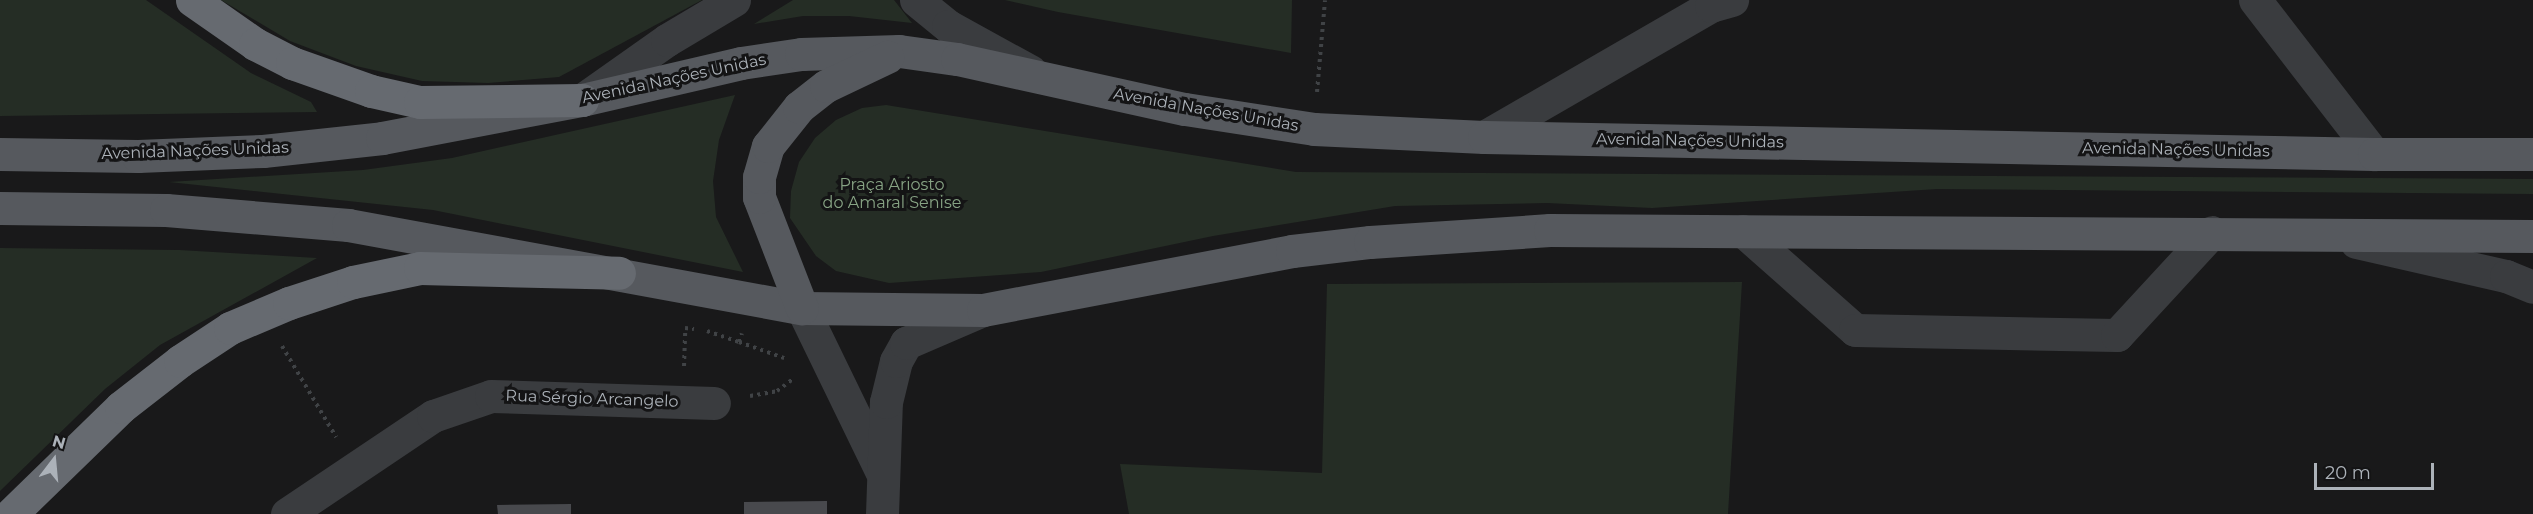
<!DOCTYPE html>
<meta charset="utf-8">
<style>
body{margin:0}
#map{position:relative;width:2533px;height:514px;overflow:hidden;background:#19191a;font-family:Montserrat,sans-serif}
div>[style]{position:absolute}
.green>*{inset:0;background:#252d25}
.building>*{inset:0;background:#48494d}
.path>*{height:4px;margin-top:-2px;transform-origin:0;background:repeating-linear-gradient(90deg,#404346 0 3px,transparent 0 7.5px)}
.minor>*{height:33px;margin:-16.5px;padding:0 16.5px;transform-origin:16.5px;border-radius:16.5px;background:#3a3c3f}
.major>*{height:33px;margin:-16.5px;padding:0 16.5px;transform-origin:16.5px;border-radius:16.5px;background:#56595e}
.highway>*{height:33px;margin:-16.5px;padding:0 16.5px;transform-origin:16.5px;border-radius:16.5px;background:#666a70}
span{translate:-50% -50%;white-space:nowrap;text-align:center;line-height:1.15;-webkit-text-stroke:6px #141415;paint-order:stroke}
.street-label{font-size:16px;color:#acb2b9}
.park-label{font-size:16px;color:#87a384}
.north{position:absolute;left:24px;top:430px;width:60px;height:60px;-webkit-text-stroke:4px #141415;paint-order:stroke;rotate:16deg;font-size:16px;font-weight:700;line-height:24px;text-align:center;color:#acb2b9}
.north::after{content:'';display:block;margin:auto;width:21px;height:27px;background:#acb2b9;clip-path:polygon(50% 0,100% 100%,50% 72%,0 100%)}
.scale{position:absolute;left:2314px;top:463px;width:120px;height:27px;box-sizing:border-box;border:3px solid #acb2b9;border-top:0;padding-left:8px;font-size:18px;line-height:21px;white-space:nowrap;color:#acb2b9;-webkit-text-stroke:4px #141415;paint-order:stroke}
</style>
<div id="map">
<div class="green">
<div style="clip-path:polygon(0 0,146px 0,251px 73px,311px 102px,317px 112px,0 116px)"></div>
<div style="clip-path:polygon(221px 0,702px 0,559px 77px,488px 83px,422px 81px,356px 66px,290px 41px)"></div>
<div style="clip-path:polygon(793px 0,894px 0,912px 23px,849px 16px,803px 16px,754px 24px)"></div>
<div style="clip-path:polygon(1005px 0,1292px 0,1291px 53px,1058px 12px)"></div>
<div style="clip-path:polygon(735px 95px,719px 140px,713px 181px,716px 217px,743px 272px,433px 210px,169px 182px,363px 170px,452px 158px)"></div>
<div style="clip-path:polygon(886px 105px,1296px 172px,2533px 179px,2533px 194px,1937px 189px,1652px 208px,1547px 203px,1395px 206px,1213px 236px,1041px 272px,889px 283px,836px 271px,816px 256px,790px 218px,791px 191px,799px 162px,815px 138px,836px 120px,862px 108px)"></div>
<div style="clip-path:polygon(0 248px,179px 250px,317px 258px,160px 345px,105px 389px,0 491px)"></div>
<div style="clip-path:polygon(1742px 282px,1728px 514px,1129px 514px,1120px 464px,1322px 473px,1327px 284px)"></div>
</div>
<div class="building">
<div style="clip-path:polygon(827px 501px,827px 514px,744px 514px,744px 502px)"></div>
<div style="clip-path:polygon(571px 504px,571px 514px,498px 514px,497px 505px)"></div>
</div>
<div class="path">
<div style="left:1317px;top:92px;width:92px;rotate:-85deg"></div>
<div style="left:707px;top:331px;width:34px;rotate:19deg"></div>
<div style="left:739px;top:342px;width:9px;rotate:-72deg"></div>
<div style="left:739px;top:342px;width:48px;rotate:19.6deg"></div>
<div style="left:282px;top:346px;width:106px;rotate:59.3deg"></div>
<div style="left:684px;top:366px;width:38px;rotate:-88deg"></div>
<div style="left:685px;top:328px;width:9px;rotate:6deg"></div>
<div style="left:750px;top:396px;width:27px;rotate:-10deg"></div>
<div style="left:777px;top:391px;width:21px;rotate:-37deg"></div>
</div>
<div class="minor">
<div style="left:916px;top:0;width:41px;rotate:39.1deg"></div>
<div style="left:948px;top:26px;width:94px;rotate:28.8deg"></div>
<div style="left:2255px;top:0;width:195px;rotate:52.3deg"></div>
<div style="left:582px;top:100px;width:104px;rotate:-35.2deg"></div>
<div style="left:667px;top:40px;width:78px;rotate:-30.8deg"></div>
<div style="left:1484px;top:137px;width:262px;rotate:-30deg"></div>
<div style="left:1711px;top:6px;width:22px;rotate:-16deg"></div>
<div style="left:1743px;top:231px;width:149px;rotate:41.5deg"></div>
<div style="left:1855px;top:330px;width:262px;rotate:1.1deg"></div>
<div style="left:2117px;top:335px;width:140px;rotate:-47.3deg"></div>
<div style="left:2356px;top:242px;width:154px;rotate:12.8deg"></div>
<div style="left:2506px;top:276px;width:29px;rotate:22deg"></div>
<div style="left:802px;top:308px;width:181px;rotate:64.1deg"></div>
<div style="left:287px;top:514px;width:176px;rotate:-33.9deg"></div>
<div style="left:433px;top:416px;width:61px;rotate:-19deg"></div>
<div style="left:491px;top:396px;width:223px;rotate:1.8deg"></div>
<div style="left:882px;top:514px;width:112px;rotate:-88deg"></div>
<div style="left:886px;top:402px;width:42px;rotate:-76.3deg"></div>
<div style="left:896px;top:361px;width:21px;rotate:-61deg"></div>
<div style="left:906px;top:343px;width:84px;rotate:-23.2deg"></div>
</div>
<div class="major">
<div style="left:0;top:154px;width:138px;rotate:0.8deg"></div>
<div style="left:138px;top:156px;width:125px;rotate:-2.3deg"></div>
<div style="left:263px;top:151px;width:120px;rotate:-6.2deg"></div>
<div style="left:382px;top:138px;width:204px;rotate:-10.8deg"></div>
<div style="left:582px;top:100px;width:163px;rotate:-13.1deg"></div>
<div style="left:741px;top:63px;width:61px;rotate:-8.5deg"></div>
<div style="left:801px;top:54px;width:98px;rotate:-1.8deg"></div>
<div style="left:899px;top:51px;width:59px;rotate:7.9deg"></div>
<div style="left:957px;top:59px;width:233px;rotate:12.4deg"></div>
<div style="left:1185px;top:109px;width:131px;rotate:8.8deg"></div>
<div style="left:1314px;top:129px;width:170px;rotate:2.7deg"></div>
<div style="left:1484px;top:137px;width:890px;rotate:1.09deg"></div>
<div style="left:2374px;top:154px;width:159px"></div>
<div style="left:0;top:208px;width:166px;rotate:0.7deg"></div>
<div style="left:166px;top:210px;width:183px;rotate:4.7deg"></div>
<div style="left:348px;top:225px;width:462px;rotate:10.4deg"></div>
<div style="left:802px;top:308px;width:181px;rotate:0.6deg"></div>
<div style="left:983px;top:310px;width:315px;rotate:-10.8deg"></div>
<div style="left:1292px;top:251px;width:79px;rotate:-6.6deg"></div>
<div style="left:1370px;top:242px;width:180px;rotate:-3.8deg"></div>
<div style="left:1550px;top:230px;width:983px;rotate:0.35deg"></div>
<div style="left:802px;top:308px;width:119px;rotate:-111.2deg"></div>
<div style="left:759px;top:197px;width:20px;rotate:-90deg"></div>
<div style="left:759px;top:177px;width:32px;rotate:-74deg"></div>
<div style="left:768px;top:146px;width:50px;rotate:-51.5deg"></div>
<div style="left:799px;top:107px;width:34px;rotate:-38deg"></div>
<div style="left:826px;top:86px;width:68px;rotate:-25.4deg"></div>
</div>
<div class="highway">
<div style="left:192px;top:0;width:77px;rotate:34.9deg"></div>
<div style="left:255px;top:44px;width:42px;rotate:27.2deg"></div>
<div style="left:292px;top:63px;width:84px;rotate:19.5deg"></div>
<div style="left:371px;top:91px;width:50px;rotate:12.7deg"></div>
<div style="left:420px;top:102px;width:162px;rotate:-0.7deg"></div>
<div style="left:11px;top:514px;width:153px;rotate:-44.2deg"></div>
<div style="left:121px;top:407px;width:75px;rotate:-37.9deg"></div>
<div style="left:180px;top:361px;width:60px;rotate:-33.4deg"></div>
<div style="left:230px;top:328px;width:64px;rotate:-23deg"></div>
<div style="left:289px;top:303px;width:67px;rotate:-18.2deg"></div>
<div style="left:353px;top:282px;width:68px;rotate:-11.8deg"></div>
<div style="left:420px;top:268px;width:199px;rotate:1.4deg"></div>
</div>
<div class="street-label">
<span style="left:674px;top:79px;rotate:-12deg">Avenida Nações Unidas</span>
<span style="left:1206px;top:110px;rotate:10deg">Avenida Nações Unidas</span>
<span style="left:1690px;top:141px;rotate:1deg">Avenida Nações Unidas</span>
<span style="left:2176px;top:150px;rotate:1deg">Avenida Nações Unidas</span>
<span style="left:195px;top:151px;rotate:-2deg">Avenida Nações Unidas</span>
<span style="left:592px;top:399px;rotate:2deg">Rua Sérgio Arcangelo</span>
</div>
<div class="park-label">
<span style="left:892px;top:194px">Praça Ariosto<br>do Amaral Senise</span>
</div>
<div class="north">N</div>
<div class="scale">20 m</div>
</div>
